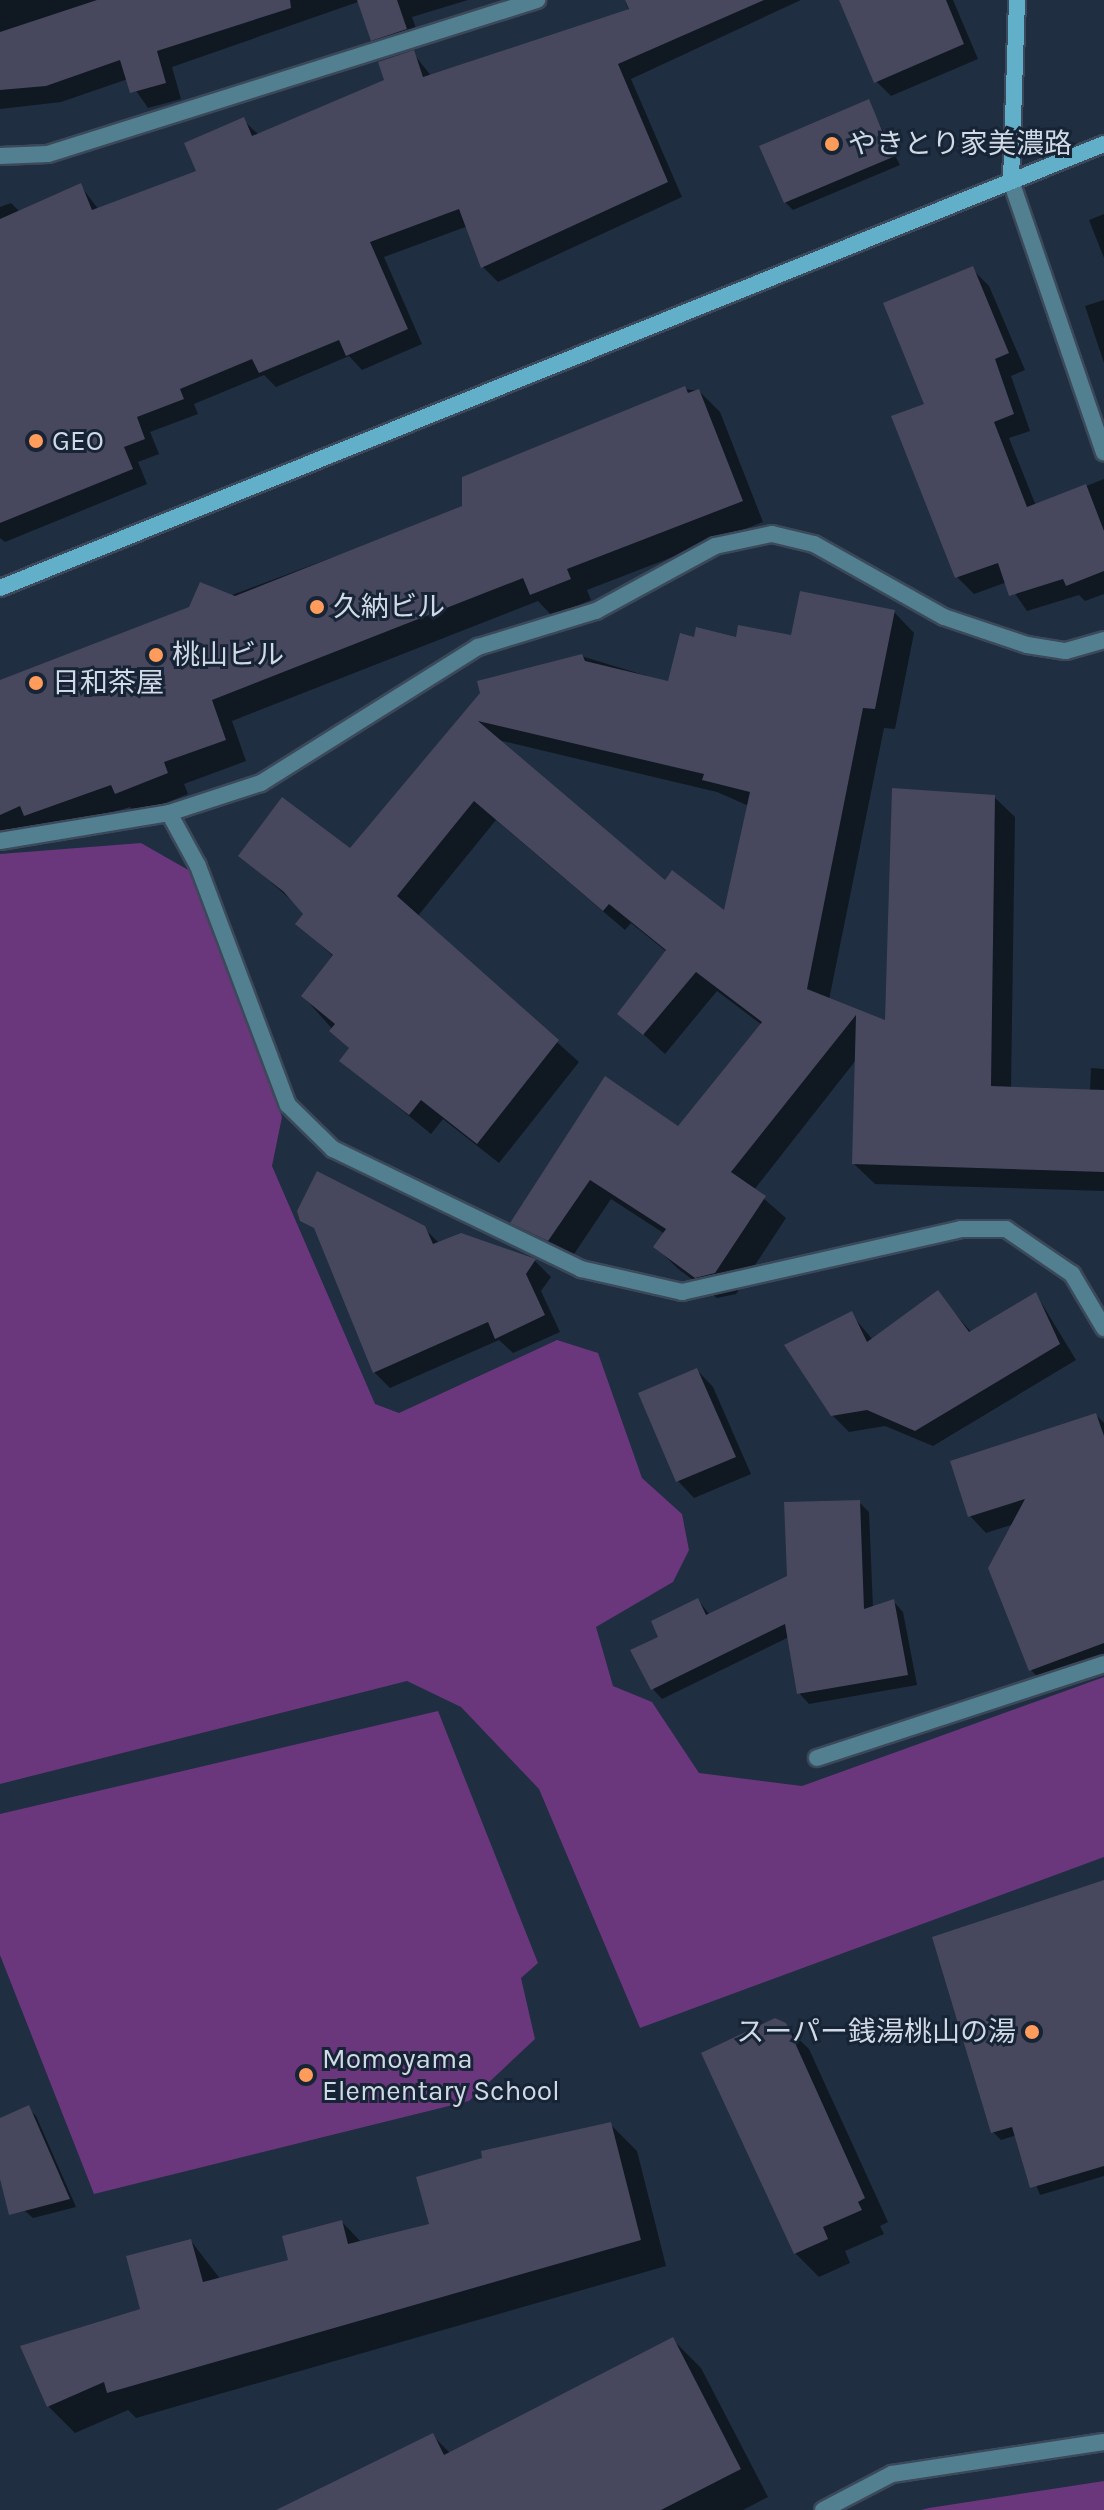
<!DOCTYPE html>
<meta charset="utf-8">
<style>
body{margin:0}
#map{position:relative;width:1104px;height:2510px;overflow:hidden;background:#1f2e40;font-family:Karla,"Noto Sans JP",sans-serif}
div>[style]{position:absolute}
.green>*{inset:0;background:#6a367c}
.shadow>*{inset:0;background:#0007}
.building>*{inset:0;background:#47475e}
.roads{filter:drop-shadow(2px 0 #3b495a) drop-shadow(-2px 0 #3b495a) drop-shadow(0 2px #3b495a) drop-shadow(0 -2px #3b495a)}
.lane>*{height:16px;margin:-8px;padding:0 8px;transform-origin:8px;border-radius:8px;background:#528090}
.street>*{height:16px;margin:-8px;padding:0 8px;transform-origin:8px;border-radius:8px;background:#528090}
.secondary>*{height:16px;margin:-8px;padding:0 8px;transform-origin:8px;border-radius:8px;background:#62afc9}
.dots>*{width:22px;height:22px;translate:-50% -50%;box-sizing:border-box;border:4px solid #162435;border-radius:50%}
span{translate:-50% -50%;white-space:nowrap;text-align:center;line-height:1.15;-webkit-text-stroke:6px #162435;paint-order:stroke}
.poi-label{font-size:28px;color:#d0d9e5}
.left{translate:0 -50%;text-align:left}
.right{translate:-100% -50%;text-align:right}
</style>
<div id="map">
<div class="green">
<div style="clip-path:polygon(141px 843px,190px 871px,282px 1117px,272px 1166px,375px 1404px,399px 1413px,557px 1340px,598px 1353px,642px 1478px,682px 1514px,689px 1550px,673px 1582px,596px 1627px,613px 1686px,652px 1702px,699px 1773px,802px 1786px,1104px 1677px,1104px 1857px,640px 2028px,539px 1789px,461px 1707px,407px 1681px,0 1784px,0 854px)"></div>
<div style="clip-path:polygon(438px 1711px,538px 1963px,521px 1978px,535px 2039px,469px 2101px,94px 2194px,0 1955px,0 1814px)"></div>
<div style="clip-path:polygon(1104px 2481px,1104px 2510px,921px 2510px,929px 2508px)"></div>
</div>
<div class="shadow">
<div style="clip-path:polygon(0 0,468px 0,412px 17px,422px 46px,389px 56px,372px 40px,358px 2px,172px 67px,181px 99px,148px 108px,128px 79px,61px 102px,0 109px)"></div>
<div style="clip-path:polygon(625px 0,801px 0,631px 79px,682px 197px,498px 282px,483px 267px,468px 226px,384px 257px,422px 344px,362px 370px,349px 356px,276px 387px,264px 375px,194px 404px,198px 414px,150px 432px,159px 454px,138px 462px,147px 484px,5px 542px,0 538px,0 207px,11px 203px,20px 212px,80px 185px,99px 210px,198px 172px,243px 120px,259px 135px,386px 81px,413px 53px,432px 77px,629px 11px)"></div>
<div style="clip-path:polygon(841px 0,953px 0,978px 59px,891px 96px,876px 81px)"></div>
<div style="clip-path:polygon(868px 101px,900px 165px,793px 210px,785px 202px)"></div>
<div style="clip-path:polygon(1104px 214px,1104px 258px,1089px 220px)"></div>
<div style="clip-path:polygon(972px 269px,989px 286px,1025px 370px,1011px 376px,1030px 431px,1009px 438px,1036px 506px,1104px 479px,1104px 594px,1085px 601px,1079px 595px,1027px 611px,1007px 582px,974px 594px,957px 577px,927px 405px)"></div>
<div style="clip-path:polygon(1104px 300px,1104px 363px,1085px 306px)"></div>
<div style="clip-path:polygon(685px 389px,699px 391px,720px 412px,763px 522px,587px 590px,591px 600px,552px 616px,538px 601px,232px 721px,246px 761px,184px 784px,188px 794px,138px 814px,130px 807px,0 845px,0 682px,464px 508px)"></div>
<div style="clip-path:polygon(evenodd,894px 612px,914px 633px,895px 729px,884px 728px,829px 1000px,887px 1023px,994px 797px,1015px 817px,1011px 1089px,1090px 1091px,1091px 1068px,1104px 1069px,1104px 1191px,875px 1184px,854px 1164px,856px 1060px,754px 1190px,786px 1218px,736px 1294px,717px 1298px,677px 1268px,656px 1247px,665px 1234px,611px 1199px,570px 1260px,533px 1243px,513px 1222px,679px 1128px,762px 1025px,717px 991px,665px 1054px,620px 1013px,667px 952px,631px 923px,625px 930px,496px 820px,417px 917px,579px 1062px,499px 1163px,443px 1119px,431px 1134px,342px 1061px,351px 1050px,303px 996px,334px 957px,297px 924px,306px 913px,241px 856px,350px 851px,482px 694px,581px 656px,670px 683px,696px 639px,793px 638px,894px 612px,498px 740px,717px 792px,749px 806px,726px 914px,665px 882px,498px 740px)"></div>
<div style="clip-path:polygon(424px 1228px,440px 1244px,461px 1235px,535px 1261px,551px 1277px,541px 1291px,560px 1332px,513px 1353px,499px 1340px,390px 1388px,374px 1372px)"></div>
<div style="clip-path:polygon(937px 1293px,972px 1333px,1036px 1294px,1076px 1360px,933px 1446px,885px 1426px,849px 1432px,832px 1415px,851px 1314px,873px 1340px)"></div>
<div style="clip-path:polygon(697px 1370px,713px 1387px,751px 1474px,694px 1498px,678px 1481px)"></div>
<div style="clip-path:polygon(1096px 1415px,1104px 1423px,1104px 1667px,1047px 1687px,1031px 1670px,1014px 1524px,986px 1533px,970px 1516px)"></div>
<div style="clip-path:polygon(859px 1502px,869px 1512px,873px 1608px,893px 1601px,903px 1612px,917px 1685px,809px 1704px,799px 1693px,789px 1637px,662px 1699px,652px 1688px,661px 1637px,698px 1600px,710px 1615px,789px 1577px)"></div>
<div style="clip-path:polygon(1104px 1881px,1104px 2176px,1040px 2195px,1017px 2135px,1001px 2140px,993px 2132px)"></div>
<div style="clip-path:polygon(784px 2025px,809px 2049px,888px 2222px,880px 2226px,884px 2234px,845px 2251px,850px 2263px,819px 2277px,795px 2253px)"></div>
<div style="clip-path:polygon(28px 2108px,36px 2116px,76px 2207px,33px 2218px,24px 2210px,0 2154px,0 2120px)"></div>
<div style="clip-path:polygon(610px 2124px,637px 2151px,666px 2266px,136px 2418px,128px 2410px,75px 2433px,48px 2406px,142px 2310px,191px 2241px,221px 2280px,290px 2261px,342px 2222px,362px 2243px,431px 2225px)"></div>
<div style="clip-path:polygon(673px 2340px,701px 2368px,768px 2497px,743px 2510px,315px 2510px,432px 2435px,451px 2454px)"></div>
</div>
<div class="building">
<div style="clip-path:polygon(97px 0,290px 0,291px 8px,157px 51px,166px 83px,130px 93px,120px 60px,46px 86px,0 90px,0 32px)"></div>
<div style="clip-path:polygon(357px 0,397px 0,407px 29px,371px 41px)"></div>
<div style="clip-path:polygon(625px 0,764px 0,618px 64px,668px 182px,481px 268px,459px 209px,370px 242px,408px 329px,346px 356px,339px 340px,259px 373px,252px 359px,180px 389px,184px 399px,137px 417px,145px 439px,124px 447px,133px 469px,0 523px,0 219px,81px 183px,92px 210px,196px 171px,184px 143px,244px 117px,252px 136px,384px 80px,378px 62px,414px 50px,423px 77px,629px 9px)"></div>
<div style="clip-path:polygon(839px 0,946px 0,964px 44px,874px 83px)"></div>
<div style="clip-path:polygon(869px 99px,893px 157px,784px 203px,759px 146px)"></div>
<div style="clip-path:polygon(973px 266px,1009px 353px,995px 359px,1014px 414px,994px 422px,1027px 507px,1086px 484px,1104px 531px,1104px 571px,1066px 586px,1063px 579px,1009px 596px,998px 563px,955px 578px,891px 416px,924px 404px,883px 303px)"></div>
<div style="clip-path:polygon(685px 386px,688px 393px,699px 389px,743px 501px,567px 569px,571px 579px,530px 595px,523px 578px,212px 700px,226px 740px,164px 762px,168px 773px,115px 794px,111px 785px,24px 816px,20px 806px,0 815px,0 680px,189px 607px,200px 582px,235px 596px,462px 506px,462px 477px)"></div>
<div style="clip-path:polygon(evenodd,800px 591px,895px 610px,875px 709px,863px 708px,807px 989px,885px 1020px,892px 788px,995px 795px,991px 1086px,1104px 1090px,1104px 1172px,852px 1164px,856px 1015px,731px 1172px,766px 1196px,715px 1273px,695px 1278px,653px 1247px,666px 1229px,590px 1180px,548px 1241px,510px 1223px,605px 1076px,678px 1126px,762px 1022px,696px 972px,643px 1035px,617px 1014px,666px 950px,609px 904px,603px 911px,474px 801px,397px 896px,559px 1040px,477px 1144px,421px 1100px,409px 1115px,339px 1061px,349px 1048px,329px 1031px,335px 1024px,301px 996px,333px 955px,295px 924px,303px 914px,284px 892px,238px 856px,282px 797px,350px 848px,480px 693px,477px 681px,582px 654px,585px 661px,668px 681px,680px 633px,694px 637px,696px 627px,736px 637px,738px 625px,791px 635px,800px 591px,478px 721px,704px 774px,702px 780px,750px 792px,724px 910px,672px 870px,665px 880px,478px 721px)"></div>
<div style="clip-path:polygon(317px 1171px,425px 1226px,433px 1244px,461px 1233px,536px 1259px,526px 1274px,545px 1315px,495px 1339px,488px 1322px,373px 1373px,314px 1228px,300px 1221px,297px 1211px)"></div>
<div style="clip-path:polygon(938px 1290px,969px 1332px,1036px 1292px,1060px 1344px,915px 1431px,867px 1410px,831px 1416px,784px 1345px,852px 1311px,867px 1342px)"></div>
<div style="clip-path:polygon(697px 1368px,736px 1457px,676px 1482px,638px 1393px)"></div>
<div style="clip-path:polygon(1096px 1413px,1104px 1436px,1104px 1643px,1029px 1671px,988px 1568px,1025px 1499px,968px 1517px,950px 1461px)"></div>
<div style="clip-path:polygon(860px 1500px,864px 1609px,894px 1599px,908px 1675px,797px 1694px,785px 1624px,651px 1690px,630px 1650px,658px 1637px,651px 1621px,698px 1598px,706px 1615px,787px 1576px,784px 1502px)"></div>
<div style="clip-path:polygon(1104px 1880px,1104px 2166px,1030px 2188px,1012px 2127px,991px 2133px,932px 1937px)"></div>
<div style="clip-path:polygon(775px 2018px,786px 2023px,865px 2198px,858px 2202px,862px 2210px,823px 2227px,828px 2239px,794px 2254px,701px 2053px)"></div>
<div style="clip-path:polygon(29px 2105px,70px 2199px,9px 2215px,0 2179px,0 2118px)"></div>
<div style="clip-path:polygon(611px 2122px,641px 2240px,107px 2393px,104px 2382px,47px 2407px,20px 2346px,140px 2309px,126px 2256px,191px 2239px,203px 2282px,288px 2260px,282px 2236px,342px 2220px,348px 2244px,429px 2224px,416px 2177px,482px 2158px,481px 2151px)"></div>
<div style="clip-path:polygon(673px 2337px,741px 2469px,661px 2510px,276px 2510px,433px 2433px,444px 2455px)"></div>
</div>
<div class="roads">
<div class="lane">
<div style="left:817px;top:1758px;width:302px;rotate:-18.1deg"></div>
</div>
<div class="street">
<div style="left:0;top:156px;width:48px;rotate:-2.4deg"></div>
<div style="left:48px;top:154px;width:513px;rotate:-17.48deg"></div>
<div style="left:1011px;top:181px;width:287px;rotate:71.1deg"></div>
<div style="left:169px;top:813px;width:60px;rotate:61.3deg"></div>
<div style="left:198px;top:866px;width:255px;rotate:69.4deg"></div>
<div style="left:288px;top:1105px;width:63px;rotate:44.4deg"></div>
<div style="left:333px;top:1149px;width:276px;rotate:25.8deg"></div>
<div style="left:581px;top:1269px;width:104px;rotate:12.8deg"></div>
<div style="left:682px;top:1292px;width:286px;rotate:-12.7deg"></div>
<div style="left:961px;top:1229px;width:45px"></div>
<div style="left:1006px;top:1229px;width:80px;rotate:34.3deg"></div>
<div style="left:1072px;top:1274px;width:63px;rotate:59.3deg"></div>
<div style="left:0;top:841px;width:171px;rotate:-9.4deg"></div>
<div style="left:169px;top:813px;width:97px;rotate:-18.1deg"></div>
<div style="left:261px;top:783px;width:256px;rotate:-32.1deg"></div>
<div style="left:478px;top:647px;width:123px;rotate:-17deg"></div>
<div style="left:596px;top:611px;width:136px;rotate:-28.6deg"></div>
<div style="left:715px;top:546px;width:58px;rotate:-11.9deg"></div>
<div style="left:772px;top:534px;width:43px;rotate:13.4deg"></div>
<div style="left:814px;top:544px;width:149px;rotate:29.3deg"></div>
<div style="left:944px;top:617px;width:88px;rotate:18.6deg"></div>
<div style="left:1027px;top:645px;width:39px;rotate:9deg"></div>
<div style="left:1066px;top:651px;width:40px;rotate:-16deg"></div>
<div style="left:823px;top:2510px;width:78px;rotate:-27.6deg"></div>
<div style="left:892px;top:2474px;width:214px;rotate:-8.6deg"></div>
</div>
<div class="secondary">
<div style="left:1011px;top:181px;width:181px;rotate:-88.1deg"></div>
<div style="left:0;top:588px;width:1190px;rotate:-21.91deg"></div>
</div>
</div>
<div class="dots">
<div style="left:832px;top:144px;background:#ff9b5b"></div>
<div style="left:36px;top:441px;background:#ff9b5b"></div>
<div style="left:317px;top:607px;background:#ff9b5b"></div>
<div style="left:156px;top:655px;background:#ff9b5b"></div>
<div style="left:36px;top:683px;background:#ff9b5b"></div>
<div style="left:1032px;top:2032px;background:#ff9b5b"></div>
<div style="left:306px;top:2075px;background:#ff9b5b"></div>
</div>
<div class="poi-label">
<span class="left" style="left:848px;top:144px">やきとり家美濃路</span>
<span class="left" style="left:52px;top:441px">GEO</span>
<span class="left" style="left:333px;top:607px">久納ビル</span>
<span class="left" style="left:172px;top:655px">桃山ビル</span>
<span class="left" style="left:52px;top:683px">日和茶屋</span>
<span class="right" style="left:1016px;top:2032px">スーパー銭湯桃山の湯</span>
<span class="left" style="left:322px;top:2075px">Momoyama<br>Elementary School</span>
</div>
</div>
